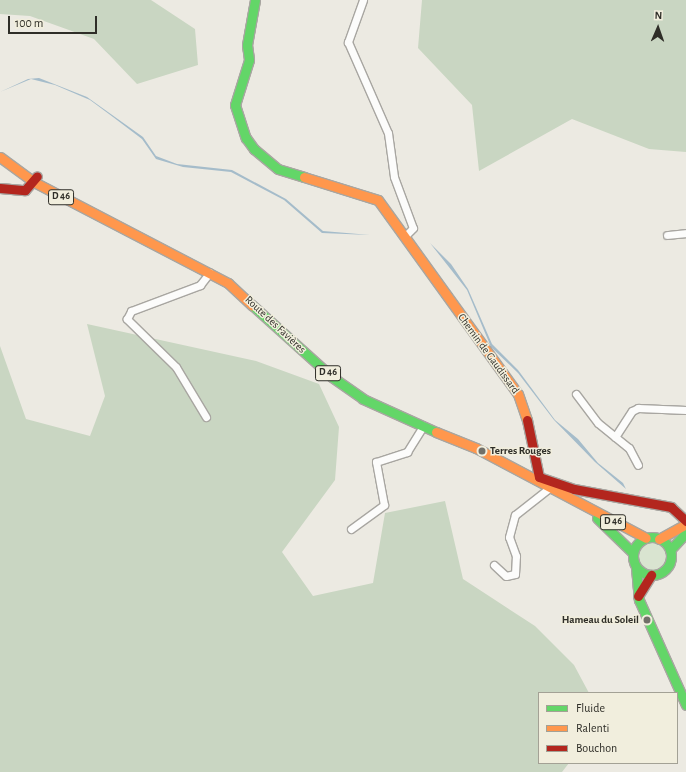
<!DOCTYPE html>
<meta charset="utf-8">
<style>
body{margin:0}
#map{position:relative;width:686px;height:772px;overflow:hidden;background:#eceae2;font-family:"Alegreya Sans",sans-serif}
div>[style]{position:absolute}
.green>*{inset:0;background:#d9e4d0}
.round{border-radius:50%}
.forest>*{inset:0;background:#c9d6c2}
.water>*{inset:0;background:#a5bcca}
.roads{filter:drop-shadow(1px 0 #a8a6a1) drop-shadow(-1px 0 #a8a6a1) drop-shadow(0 1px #a8a6a1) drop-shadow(0 -1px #a8a6a1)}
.street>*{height:7px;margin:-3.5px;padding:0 3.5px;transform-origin:3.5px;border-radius:3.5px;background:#fcfcfb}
.fast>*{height:9px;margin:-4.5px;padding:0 4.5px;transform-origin:4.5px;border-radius:4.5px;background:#63d668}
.fast>.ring{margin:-4.5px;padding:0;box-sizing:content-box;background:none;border:9px solid #63d668;border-radius:50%}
.slow>*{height:9px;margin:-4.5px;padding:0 4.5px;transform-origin:4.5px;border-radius:4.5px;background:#ff974d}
.jam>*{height:9px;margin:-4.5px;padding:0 4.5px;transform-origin:4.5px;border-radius:4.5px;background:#b3261e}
.dots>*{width:11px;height:11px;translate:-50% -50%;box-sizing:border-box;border:2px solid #f1eedd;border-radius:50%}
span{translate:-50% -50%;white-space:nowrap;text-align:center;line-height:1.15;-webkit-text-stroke:3px #f1eedd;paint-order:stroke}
.shield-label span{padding:1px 3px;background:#f1eedd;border:1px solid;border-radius:3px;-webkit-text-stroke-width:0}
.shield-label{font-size:10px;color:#2f2e28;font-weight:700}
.street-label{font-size:11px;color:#2f2e28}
.poi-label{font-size:11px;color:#2f2e28;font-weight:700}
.left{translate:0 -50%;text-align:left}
.right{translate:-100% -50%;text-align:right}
.legend{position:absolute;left:538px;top:692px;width:140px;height:72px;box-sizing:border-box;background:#f1eedd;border:1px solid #a3a195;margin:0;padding:5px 7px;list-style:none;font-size:12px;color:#2f2e28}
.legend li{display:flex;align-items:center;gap:8px;height:20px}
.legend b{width:20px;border:1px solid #a3a195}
.north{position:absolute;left:638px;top:8px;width:40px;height:40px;-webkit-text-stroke:3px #f1eedd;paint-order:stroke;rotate:2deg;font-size:11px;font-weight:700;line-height:16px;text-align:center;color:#2f2e28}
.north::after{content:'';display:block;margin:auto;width:14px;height:18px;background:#2f2e28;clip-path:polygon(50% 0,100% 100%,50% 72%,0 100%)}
.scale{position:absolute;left:8px;top:16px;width:89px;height:18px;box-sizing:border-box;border:2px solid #2f2e28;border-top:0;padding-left:5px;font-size:12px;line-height:14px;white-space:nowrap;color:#2f2e28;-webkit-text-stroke:3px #f1eedd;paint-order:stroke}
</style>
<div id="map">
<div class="green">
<div class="round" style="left:635px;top:540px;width:32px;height:32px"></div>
</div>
<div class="forest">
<div style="clip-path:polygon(0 0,151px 0,195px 29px,198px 65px,137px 84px,94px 39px,30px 16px,0 14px)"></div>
<div style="clip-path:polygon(422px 0,686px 0,686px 152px,649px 149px,572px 119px,479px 171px,472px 105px,418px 48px)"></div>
<div style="clip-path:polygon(87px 324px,256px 361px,319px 384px,339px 427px,335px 480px,282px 552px,313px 596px,373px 583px,385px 513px,445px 501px,463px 579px,535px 626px,574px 665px,589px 693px,539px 693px,539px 763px,569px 763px,562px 772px,0 772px,0 346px,26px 419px,90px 436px,105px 396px)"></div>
</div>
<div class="water">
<div style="clip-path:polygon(39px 78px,87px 97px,143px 137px,156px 156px,177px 164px,232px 170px,286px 199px,323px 231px,370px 235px,322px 233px,284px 200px,231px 172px,183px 167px,156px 159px,142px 139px,113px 117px,90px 100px,55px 85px,31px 79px,0 92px,28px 79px)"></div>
<div style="clip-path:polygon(430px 243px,451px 264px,468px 289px,492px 344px,518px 370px,555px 420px,578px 439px,598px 463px,623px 483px,626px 489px,595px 462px,554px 420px,518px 373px,491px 347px,467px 290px)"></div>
</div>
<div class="roads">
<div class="street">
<div style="left:363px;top:0;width:45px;rotate:109.7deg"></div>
<div style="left:348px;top:42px;width:99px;rotate:66.3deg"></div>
<div style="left:388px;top:133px;width:44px;rotate:82.2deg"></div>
<div style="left:394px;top:177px;width:54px;rotate:69.6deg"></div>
<div style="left:413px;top:228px;width:11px;rotate:135deg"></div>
<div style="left:667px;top:235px;width:19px;rotate:-6deg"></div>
<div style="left:576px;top:394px;width:36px;rotate:53deg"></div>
<div style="left:598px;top:423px;width:40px;rotate:39deg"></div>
<div style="left:629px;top:448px;width:19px;rotate:62deg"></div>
<div style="left:206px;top:417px;width:58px;rotate:-121deg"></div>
<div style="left:176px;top:367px;width:69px;rotate:-135.6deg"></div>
<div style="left:127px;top:319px;width:9px;rotate:-63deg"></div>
<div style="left:131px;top:311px;width:74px;rotate:-20.6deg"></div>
<div style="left:200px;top:285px;width:16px;rotate:-52deg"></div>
<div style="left:615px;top:437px;width:31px;rotate:-57deg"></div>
<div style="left:632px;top:411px;width:7px;rotate:-27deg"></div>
<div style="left:638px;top:408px;width:48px;rotate:2.4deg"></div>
<div style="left:351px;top:529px;width:41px;rotate:-36deg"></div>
<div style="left:384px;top:505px;width:44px;rotate:-100.5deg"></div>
<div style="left:376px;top:462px;width:33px;rotate:-18deg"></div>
<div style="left:407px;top:452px;width:31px;rotate:-58deg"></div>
<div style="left:494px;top:565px;width:16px;rotate:43deg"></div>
<div style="left:506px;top:576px;width:9px;rotate:-13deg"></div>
<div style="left:515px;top:574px;width:18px;rotate:-87deg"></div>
<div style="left:516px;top:556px;width:20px;rotate:-110deg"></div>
<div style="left:509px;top:537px;width:23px;rotate:-75deg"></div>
<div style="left:515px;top:515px;width:42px;rotate:-38.2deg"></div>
</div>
<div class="fast">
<div style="left:255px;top:0;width:46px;rotate:100.1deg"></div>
<div style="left:247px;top:45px;width:15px;rotate:82deg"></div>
<div style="left:249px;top:60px;width:47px;rotate:107.3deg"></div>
<div style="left:235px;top:105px;width:35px;rotate:72deg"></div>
<div style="left:246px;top:138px;width:14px;rotate:54deg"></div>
<div style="left:254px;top:149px;width:31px;rotate:40deg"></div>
<div style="left:278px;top:169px;width:27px;rotate:17deg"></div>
<div style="left:252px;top:305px;width:108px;rotate:42deg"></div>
<div style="left:332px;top:377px;width:38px;rotate:35deg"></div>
<div style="left:363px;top:399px;width:80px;rotate:24.3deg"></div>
<div style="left:597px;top:518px;width:50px;rotate:44.2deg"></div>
<div class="ring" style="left:633px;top:537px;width:29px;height:29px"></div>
<div style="left:670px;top:550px;width:23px;rotate:-47deg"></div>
<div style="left:636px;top:567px;width:33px;rotate:85deg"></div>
<div style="left:639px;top:600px;width:115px;rotate:65.9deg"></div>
</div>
<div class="slow">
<div style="left:0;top:157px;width:42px;rotate:36.3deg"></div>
<div style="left:34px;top:182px;width:219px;rotate:27.5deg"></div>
<div style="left:228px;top:283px;width:33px;rotate:43deg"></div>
<div style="left:304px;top:177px;width:77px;rotate:17.3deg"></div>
<div style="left:378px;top:200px;width:239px;rotate:54.2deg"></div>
<div style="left:518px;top:394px;width:28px;rotate:71deg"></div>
<div style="left:436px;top:432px;width:43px;rotate:21.8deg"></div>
<div style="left:476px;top:448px;width:192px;rotate:27.9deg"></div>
<div style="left:659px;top:539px;width:31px;rotate:-29deg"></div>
</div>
<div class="jam">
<div style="left:0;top:188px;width:25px;rotate:5deg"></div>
<div style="left:25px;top:190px;width:18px;rotate:-49deg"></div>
<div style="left:527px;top:420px;width:58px;rotate:78.1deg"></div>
<div style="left:539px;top:477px;width:37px;rotate:19deg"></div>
<div style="left:574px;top:489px;width:99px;rotate:10.5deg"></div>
<div style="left:671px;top:507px;width:21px;rotate:43deg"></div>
<div style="left:638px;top:596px;width:25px;rotate:-58deg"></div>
</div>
</div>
<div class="dots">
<div style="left:482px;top:451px;background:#717069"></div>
<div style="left:647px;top:620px;background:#717069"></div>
</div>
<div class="shield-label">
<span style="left:61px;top:197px">D 46</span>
<span style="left:328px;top:373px">D 46</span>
<span style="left:613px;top:522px">D 46</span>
</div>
<div class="street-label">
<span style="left:275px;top:325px;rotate:43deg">Route des Favières</span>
<span style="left:488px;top:354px;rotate:54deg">Chemin de Gaudissard</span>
</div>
<div class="poi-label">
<span class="left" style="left:490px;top:451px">Terres Rouges</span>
<span class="right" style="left:639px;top:620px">Hameau du Soleil</span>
</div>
<ul class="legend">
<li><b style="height:5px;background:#63d668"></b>Fluide</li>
<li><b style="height:5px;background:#ff974d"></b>Ralenti</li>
<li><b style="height:5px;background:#b3261e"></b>Bouchon</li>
</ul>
<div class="north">N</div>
<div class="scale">100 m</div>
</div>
